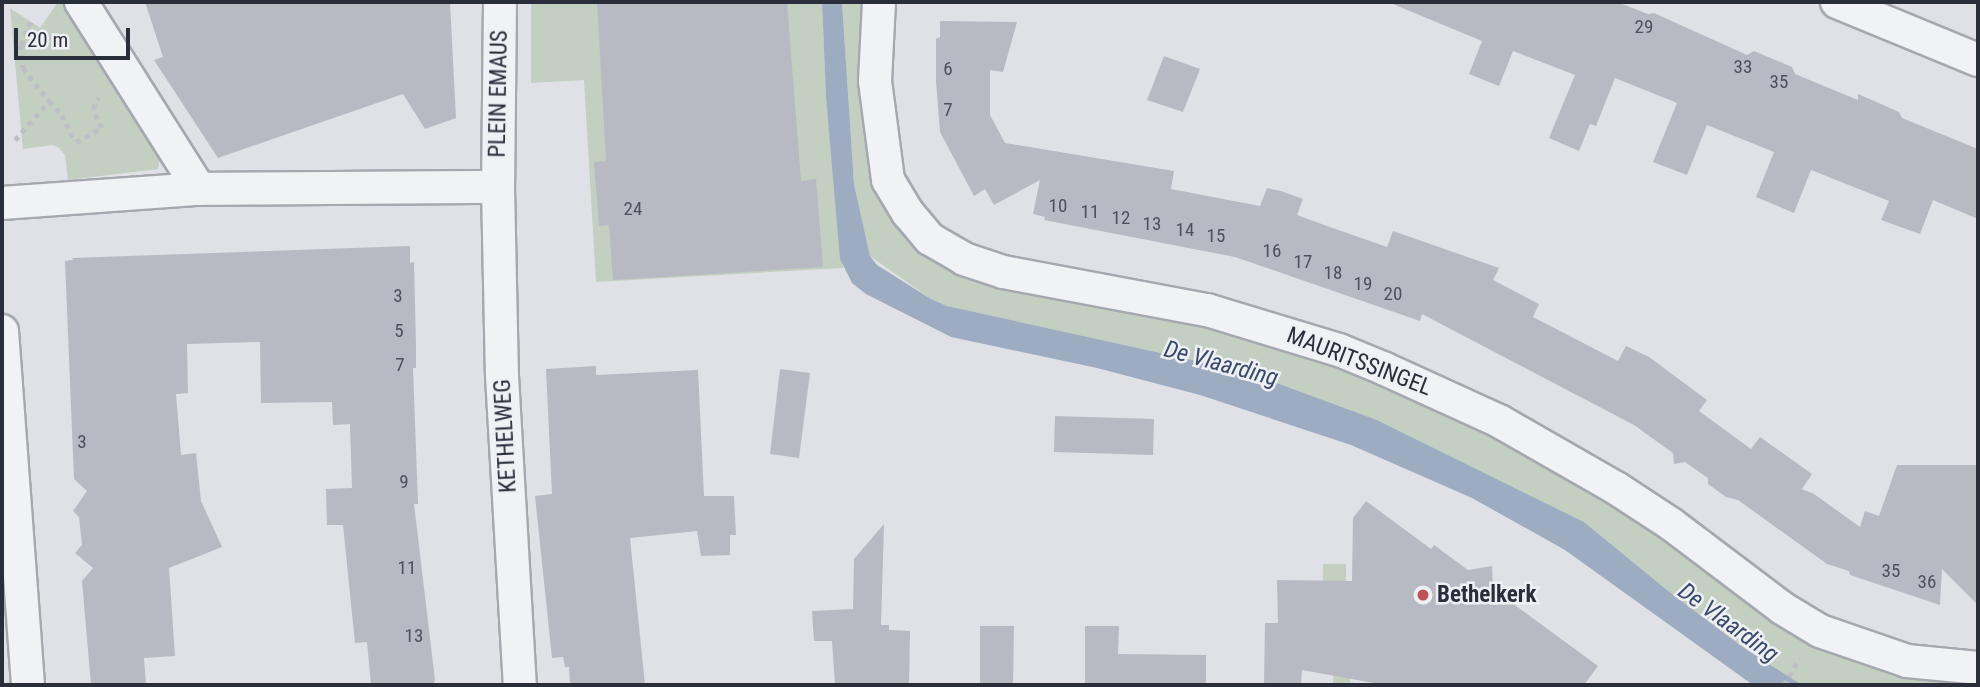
<!DOCTYPE html>
<style>
body{margin:0}
#map{position:relative;width:1980px;height:687px;overflow:hidden;background:#dfe1e6;font-family:"Roboto Condensed",sans-serif}
div>[style]{position:absolute}
.green>*{inset:0;background:#c3cfc1}
.water>*{inset:0;background:#9eacc2}
.building>*{inset:0;background:#b7bac2}
.path>*{height:4.5px;margin-top:-2.25px;transform-origin:0;background:repeating-linear-gradient(90deg,#bdbfc5 0 5px,transparent 0 10px)}
.roads{filter:drop-shadow(2px 0 #a5a8af) drop-shadow(-2px 0 #a5a8af) drop-shadow(0 2px #a5a8af) drop-shadow(0 -2px #a5a8af)}
.minor>*{height:32px;margin:-16px;padding:0 16px;transform-origin:16px;border-radius:16px;background:#f1f2f5}
.dots>*{width:19px;height:19px;translate:-50% -50%;box-sizing:border-box;border:4px solid #eef0f4;border-radius:50%}
span{translate:-50% -50%;white-space:nowrap;text-align:center;line-height:1.15;-webkit-text-stroke:5px #eef0f4;paint-order:stroke}
.number-label{font-size:19px;color:#4d515d}
.number-label span{-webkit-text-stroke-width:0}
.street-label{font-size:23px;color:#2a2e3b}
.poi-label{font-size:23px;color:#2a2e3b;font-weight:700}
.left{translate:0 -50%;text-align:left}
.water-label{font-size:24px;color:#384a6a;font-style:italic}
.frame{position:absolute;inset:0;border:4px solid #2a2e3b;pointer-events:none}
.scale{position:absolute;left:14px;top:28px;width:116px;height:32px;box-sizing:border-box;border:4px solid #2a2e3b;border-top:0;padding-left:9px;font-size:21px;line-height:24px;white-space:nowrap;color:#2a2e3b;-webkit-text-stroke:5px #eef0f4;paint-order:stroke}
</style>
<div id="map">
<div class="green">
<div style="clip-path:polygon(58px 2px,65px 2px,160px 158px,158px 169px,68px 180px,65px 155px,59px 148px,53px 145px,23px 149px,10px 8px,40px 28px)"></div>
<div style="clip-path:polygon(531px 2px,822px 2px,826px 97px,843px 268px,596px 282px,584px 80px,531px 83px)"></div>
<div style="clip-path:polygon(842px 2px,869px 2px,915px 235px,1184px 315px,1409px 388px,1590px 482px,1767px 609px,1978px 677px,1978px 685px,1802px 685px,1741px 646px,1667px 590px,1584px 522px,1377px 420px,1247px 372px,947px 306px,931px 299px,870px 256px,854px 184px)"></div>
<div style="clip-path:polygon(1323px 564px,1346px 564px,1346px 621px,1350px 622px,1350px 684px,1409px 685px,1333px 685px,1334px 669px,1322px 617px)"></div>
</div>
<div class="water">
<div style="clip-path:polygon(822px 2px,842px 2px,854px 184px,870px 256px,877px 265px,931px 299px,947px 306px,1247px 372px,1377px 420px,1584px 522px,1667px 590px,1741px 646px,1802px 685px,1753px 685px,1565px 550px,1472px 498px,1351px 445px,1200px 395px,1097px 368px,951px 337px,866px 294px,852px 283px,840px 259px,826px 97px)"></div>
</div>
<div class="building">
<div style="clip-path:polygon(145px 2px,450px 2px,456px 118px,425px 129px,403px 94px,218px 158px,154px 60px,163px 57px)"></div>
<div style="clip-path:polygon(597px 2px,787px 2px,801px 181px,816px 179px,823px 267px,613px 280px,609px 225px,599px 226px,594px 162px,606px 161px)"></div>
<div style="clip-path:polygon(1388px 2px,1617px 2px,1648px 14px,1654px 13px,1747px 55px,1754px 51px,1792px 67px,1795px 74px,1858px 100px,1858px 94px,1899px 112px,1902px 118px,1978px 149px,1978px 219px,1933px 200px,1920px 234px,1881px 220px,1889px 201px,1811px 170px,1794px 213px,1756px 197px,1774px 152px,1707px 125px,1687px 175px,1653px 162px,1677px 103px,1615px 78px,1596px 126px,1590px 124px,1579px 151px,1549px 138px,1575px 75px,1513px 51px,1499px 86px,1469px 74px,1482px 41px)"></div>
<div style="clip-path:polygon(940px 21px,1017px 22px,1003px 72px,990px 70px,990px 115px,1005px 143px,1174px 171px,1171px 189px,1260px 206px,1267px 188px,1281px 191px,1303px 199px,1297px 215px,1327px 226px,1387px 247px,1393px 231px,1499px 268px,1493px 280px,1539px 304px,1533px 317px,1618px 361px,1626px 346px,1649px 357px,1707px 400px,1699px 411px,1751px 449px,1760px 437px,1812px 474px,1802px 489px,1814px 494px,1860px 527px,1865px 511px,1879px 516px,1897px 465px,1978px 465px,1978px 605px,1942px 569px,1940px 605px,1850px 575px,1849px 571px,1827px 564px,1738px 500px,1726px 497px,1708px 484px,1708px 478px,1685px 462px,1674px 464px,1673px 453px,1634px 425px,1422px 314px,1420px 321px,1235px 257px,1044px 220px,1045px 217px,1033px 214px,1040px 180px,994px 205px,985px 189px,974px 196px,940px 132px,936px 81px,936px 39px,940px 37px)"></div>
<div style="clip-path:polygon(1164px 56px,1200px 69px,1183px 112px,1147px 100px)"></div>
<div style="clip-path:polygon(410px 246px,410px 263px,414px 262px,416px 346px,416px 368px,413px 368px,418px 504px,414px 504px,435px 680px,433px 685px,371px 685px,367px 642px,355px 643px,343px 525px,327px 525px,326px 489px,352px 488px,350px 424px,333px 425px,332px 402px,261px 403px,260px 342px,187px 344px,188px 393px,176px 394px,181px 455px,196px 453px,201px 501px,222px 547px,169px 568px,175px 656px,144px 658px,146px 685px,91px 685px,82px 581px,93px 568px,75px 553px,82px 545px,79px 517px,73px 511px,87px 491px,74px 479px,65px 261px,73px 260px,72px 258px)"></div>
<div style="clip-path:polygon(596px 366px,596px 375px,698px 370px,704px 496px,734px 496px,736px 535px,730px 535px,730px 555px,701px 556px,697px 531px,630px 538px,645px 685px,570px 685px,569px 667px,565px 667px,563px 657px,552px 658px,535px 496px,552px 494px,546px 369px)"></div>
<div style="clip-path:polygon(780px 369px,810px 373px,799px 458px,770px 454px)"></div>
<div style="clip-path:polygon(1055px 416px,1154px 419px,1153px 455px,1054px 452px)"></div>
<div style="clip-path:polygon(1366px 501px,1431px 549px,1434px 545px,1468px 570px,1492px 566px,1493px 589px,1598px 666px,1584px 685px,1385px 685px,1302px 670px,1301px 685px,1264px 685px,1265px 623px,1278px 623px,1277px 580px,1352px 581px,1353px 518px)"></div>
<div style="clip-path:polygon(884px 524px,881px 625px,889px 625px,889px 630px,910px 631px,909px 685px,835px 685px,832px 641px,814px 641px,812px 611px,853px 609px,854px 559px)"></div>
<div style="clip-path:polygon(980px 626px,1014px 626px,1013px 685px,980px 685px)"></div>
<div style="clip-path:polygon(1085px 626px,1119px 626px,1118px 654px,1206px 655px,1206px 685px,1085px 685px)"></div>
</div>
<div class="path">
<div style="left:31px;top:22px;width:25px;rotate:113deg"></div>
<div style="left:21px;top:45px;width:42px;rotate:-13.7deg"></div>
<div style="left:21px;top:45px;width:23px;rotate:85deg"></div>
<div style="left:23px;top:68px;width:42px;rotate:51.8deg"></div>
<div style="left:15px;top:140px;width:52px;rotate:-48.9deg"></div>
<div style="left:49px;top:101px;width:19px;rotate:47deg"></div>
<div style="left:62px;top:115px;width:30px;rotate:63deg"></div>
<div style="left:76px;top:142px;width:29px;rotate:-29deg"></div>
<div style="left:101px;top:128px;width:21px;rotate:-113deg"></div>
<div style="left:93px;top:109px;width:13px;rotate:-67deg"></div>
<div style="left:1784px;top:685px;width:30px;rotate:-60deg"></div>
</div>
<div class="roads">
<div class="minor">
<div style="left:81px;top:2px;width:221px;rotate:57.7deg"></div>
<div style="left:500px;top:2px;width:185px;rotate:90.6deg"></div>
<div style="left:498px;top:187px;width:189px;rotate:88.8deg"></div>
<div style="left:502px;top:376px;width:310px;rotate:86.7deg"></div>
<div style="left:879px;top:2px;width:79px;rotate:92.9deg"></div>
<div style="left:875px;top:81px;width:100px;rotate:82.5deg"></div>
<div style="left:888px;top:180px;width:39px;rotate:59deg"></div>
<div style="left:908px;top:213px;width:34px;rotate:50deg"></div>
<div style="left:930px;top:239px;width:39px;rotate:30deg"></div>
<div style="left:964px;top:259px;width:41px;rotate:18.4deg"></div>
<div style="left:1003px;top:272px;width:208px;rotate:10.6deg"></div>
<div style="left:1207px;top:310px;width:138px;rotate:16.9deg"></div>
<div style="left:1339px;top:350px;width:50px;rotate:22.4deg"></div>
<div style="left:1385px;top:369px;width:125px;rotate:24.5deg"></div>
<div style="left:1499px;top:421px;width:135px;rotate:29.8deg"></div>
<div style="left:1616px;top:488px;width:66px;rotate:33.2deg"></div>
<div style="left:1671px;top:524px;width:139px;rotate:37.1deg"></div>
<div style="left:1782px;top:608px;width:44px;rotate:31.2deg"></div>
<div style="left:1820px;top:631px;width:92px;rotate:19deg"></div>
<div style="left:1907px;top:661px;width:71px;rotate:5.6deg"></div>
<div style="left:1837px;top:2px;width:152px;rotate:22.4deg"></div>
<div style="left:2px;top:203px;width:197px;rotate:-4.1deg"></div>
<div style="left:199px;top:189px;width:299px;rotate:-0.4deg"></div>
<div style="left:2px;top:331px;width:355px;rotate:85.8deg"></div>
</div>
</div>
<div class="dots">
<div style="left:1423px;top:595px;background:#be5157"></div>
</div>
<div class="number-label">
<span style="left:1644px;top:27px">29</span>
<span style="left:1743px;top:67px">33</span>
<span style="left:948px;top:69px">6</span>
<span style="left:1779px;top:82px">35</span>
<span style="left:948px;top:110px">7</span>
<span style="left:1058px;top:206px">10</span>
<span style="left:633px;top:209px">24</span>
<span style="left:1090px;top:212px">11</span>
<span style="left:1121px;top:218px">12</span>
<span style="left:1152px;top:224px">13</span>
<span style="left:1185px;top:230px">14</span>
<span style="left:1216px;top:236px">15</span>
<span style="left:1272px;top:251px">16</span>
<span style="left:1303px;top:262px">17</span>
<span style="left:1333px;top:273px">18</span>
<span style="left:1363px;top:284px">19</span>
<span style="left:1393px;top:294px">20</span>
<span style="left:398px;top:296px">3</span>
<span style="left:399px;top:331px">5</span>
<span style="left:400px;top:365px">7</span>
<span style="left:82px;top:442px">3</span>
<span style="left:404px;top:482px">9</span>
<span style="left:407px;top:568px">11</span>
<span style="left:1891px;top:571px">35</span>
<span style="left:1927px;top:582px">36</span>
<span style="left:414px;top:636px">13</span>
</div>
<div class="street-label">
<span style="left:499px;top:94px;rotate:-89deg">PLEIN EMAUS</span>
<span style="left:1359px;top:362px;rotate:21deg">MAURITSSINGEL</span>
<span style="left:506px;top:436px;rotate:-93deg">KETHELWEG</span>
</div>
<div class="poi-label">
<span class="left" style="left:1437px;top:595px">Bethelkerk</span>
</div>
<div class="water-label">
<span style="left:1221px;top:364px;rotate:15deg">De Vlaarding</span>
<span style="left:1728px;top:623px;rotate:36deg">De Vlaarding</span>
</div>
<div class="frame"></div>
<div class="scale">20 m</div>
</div>
